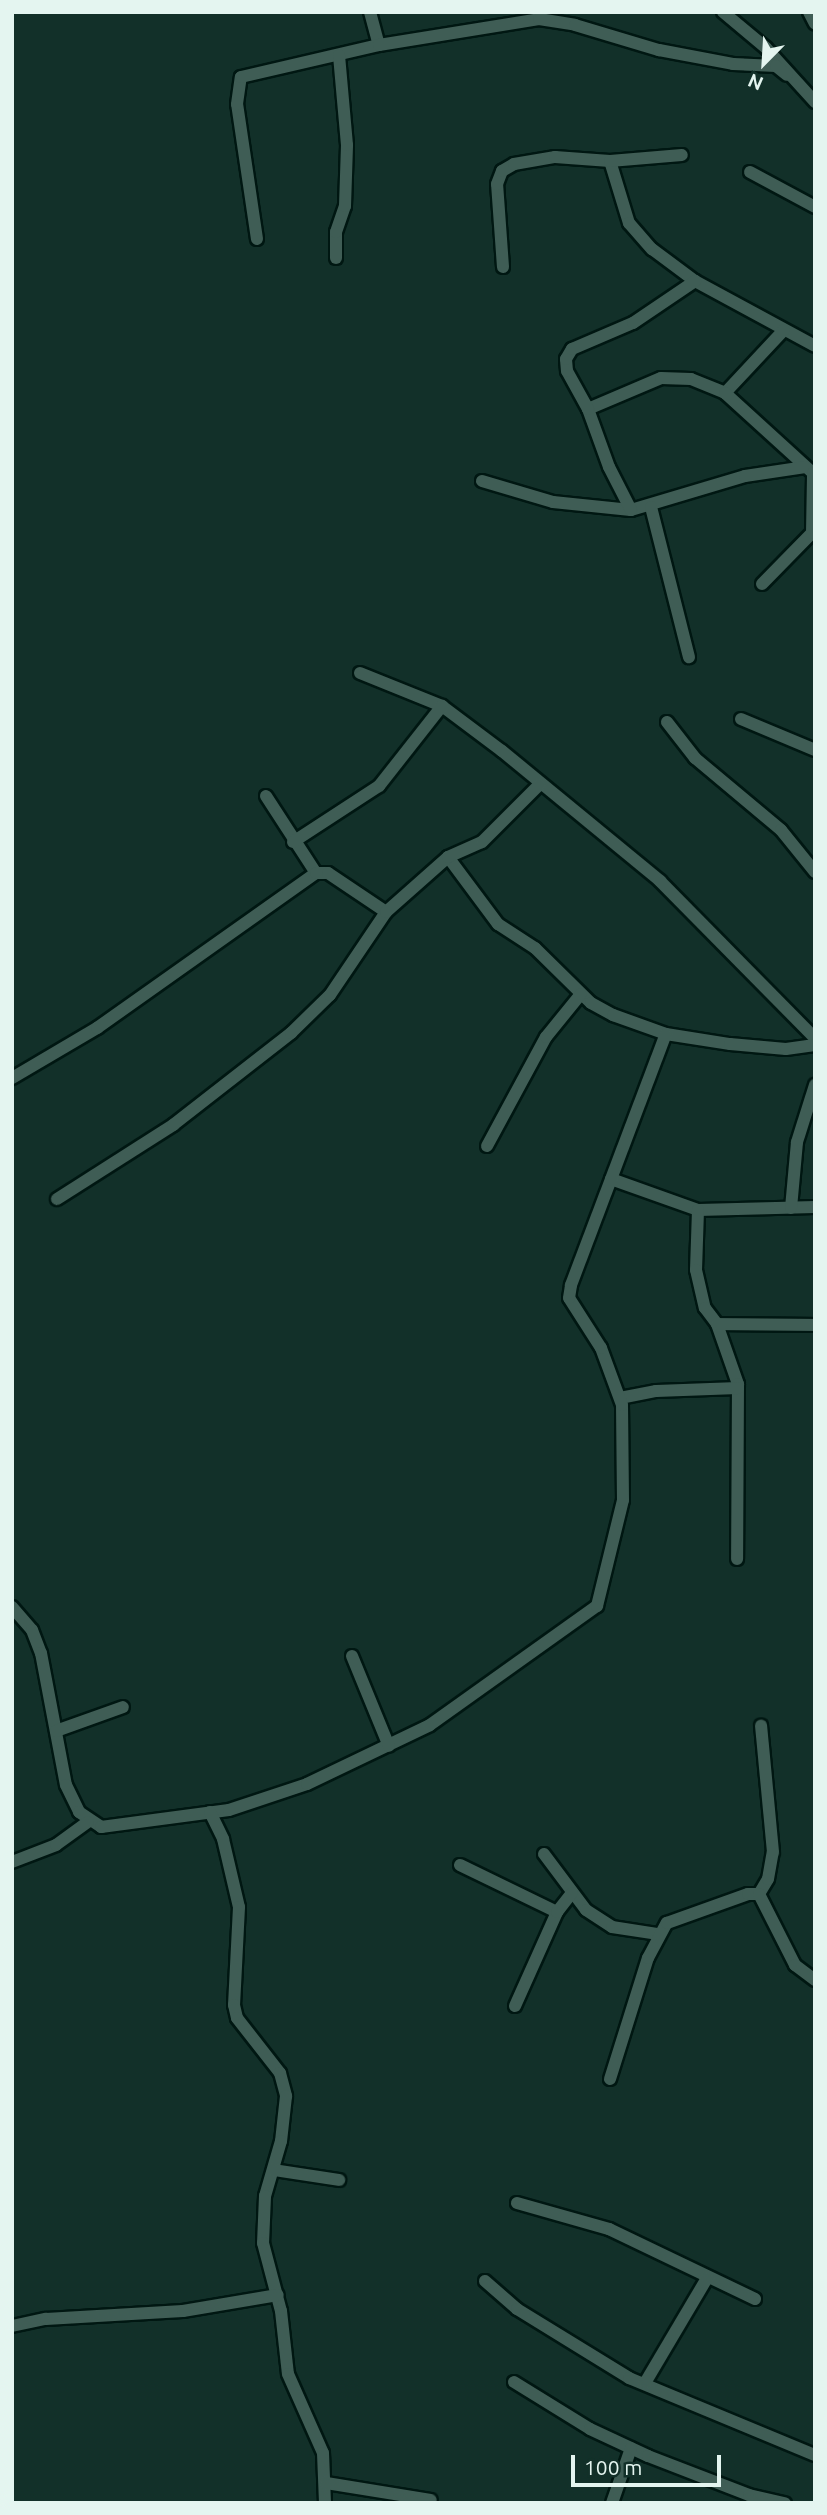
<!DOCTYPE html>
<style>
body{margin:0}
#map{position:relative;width:827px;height:2515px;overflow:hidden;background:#123029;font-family:Ubuntu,sans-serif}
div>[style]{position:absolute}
.roads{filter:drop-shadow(2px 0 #001712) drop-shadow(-2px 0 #001712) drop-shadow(0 2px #001712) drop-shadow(0 -2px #001712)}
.street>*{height:12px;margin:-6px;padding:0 6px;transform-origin:6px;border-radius:6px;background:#3f5d55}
span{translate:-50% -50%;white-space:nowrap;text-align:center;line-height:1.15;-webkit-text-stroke:7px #123029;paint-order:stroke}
.frame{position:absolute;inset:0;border:14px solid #e4f5f0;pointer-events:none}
.north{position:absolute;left:729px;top:28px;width:70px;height:70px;-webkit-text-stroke:5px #123029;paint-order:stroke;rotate:204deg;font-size:19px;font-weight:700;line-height:28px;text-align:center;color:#e4f5f0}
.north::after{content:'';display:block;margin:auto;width:24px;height:32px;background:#e4f5f0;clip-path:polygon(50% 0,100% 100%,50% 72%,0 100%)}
.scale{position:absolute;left:571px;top:2455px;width:150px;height:32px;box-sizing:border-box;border:4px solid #e4f5f0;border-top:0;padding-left:9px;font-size:21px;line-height:24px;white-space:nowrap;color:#e4f5f0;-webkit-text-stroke:5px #123029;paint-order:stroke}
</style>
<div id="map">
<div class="roads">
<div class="street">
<div style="left:370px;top:12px;width:34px;rotate:75deg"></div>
<div style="left:723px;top:12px;width:56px;rotate:39.9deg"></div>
<div style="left:766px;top:48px;width:73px;rotate:47.8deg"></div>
<div style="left:809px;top:12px;width:13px;rotate:63deg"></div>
<div style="left:610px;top:161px;width:65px;rotate:73deg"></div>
<div style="left:629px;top:223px;width:35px;rotate:49deg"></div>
<div style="left:652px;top:249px;width:54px;rotate:36.7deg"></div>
<div style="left:695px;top:281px;width:136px;rotate:28.4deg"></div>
<div style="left:750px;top:172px;width:74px;rotate:28.3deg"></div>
<div style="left:257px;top:239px;width:136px;rotate:-98.4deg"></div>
<div style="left:237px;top:104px;width:27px;rotate:-82deg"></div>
<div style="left:241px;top:77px;width:142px;rotate:-13.1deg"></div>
<div style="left:379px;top:45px;width:162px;rotate:-9.2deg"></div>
<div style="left:539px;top:19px;width:36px;rotate:9deg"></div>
<div style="left:575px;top:25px;width:88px;rotate:16.6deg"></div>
<div style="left:659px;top:50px;width:75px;rotate:10.7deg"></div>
<div style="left:733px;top:64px;width:43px;rotate:2.7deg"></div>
<div style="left:776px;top:66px;width:14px;rotate:39deg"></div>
<div style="left:336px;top:258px;width:26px;rotate:-90deg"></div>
<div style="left:336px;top:232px;width:28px;rotate:-71deg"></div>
<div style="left:345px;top:206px;width:61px;rotate:-88.1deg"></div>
<div style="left:347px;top:145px;width:90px;rotate:-95.1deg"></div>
<div style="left:503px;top:267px;width:83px;rotate:-94.1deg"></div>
<div style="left:497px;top:184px;width:14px;rotate:-69deg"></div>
<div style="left:502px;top:171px;width:14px;rotate:-30deg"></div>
<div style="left:514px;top:164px;width:42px;rotate:-9.7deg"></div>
<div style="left:555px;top:157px;width:55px;rotate:4.2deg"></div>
<div style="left:610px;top:161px;width:72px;rotate:-4.8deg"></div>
<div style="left:725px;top:393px;width:86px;rotate:-46.9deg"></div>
<div style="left:588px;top:409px;width:79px;rotate:-23deg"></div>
<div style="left:661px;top:378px;width:30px;rotate:2deg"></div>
<div style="left:691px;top:379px;width:37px;rotate:22deg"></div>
<div style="left:725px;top:393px;width:122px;rotate:42.3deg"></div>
<div style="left:482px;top:481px;width:74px;rotate:16.5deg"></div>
<div style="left:553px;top:502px;width:78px;rotate:5.9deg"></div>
<div style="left:631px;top:510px;width:119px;rotate:-16.6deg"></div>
<div style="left:745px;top:476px;width:61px;rotate:-8.5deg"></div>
<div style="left:651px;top:507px;width:155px;rotate:75.8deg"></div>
<div style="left:631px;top:510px;width:48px;rotate:-117.1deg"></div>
<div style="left:609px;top:467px;width:62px;rotate:-109.9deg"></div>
<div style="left:588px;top:409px;width:43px;rotate:-118.9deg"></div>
<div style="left:567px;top:371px;width:12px;rotate:-95deg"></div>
<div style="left:566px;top:359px;width:12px;rotate:-59deg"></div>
<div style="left:572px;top:349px;width:66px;rotate:-23.1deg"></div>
<div style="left:633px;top:323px;width:75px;rotate:-34.1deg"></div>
<div style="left:762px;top:584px;width:71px;rotate:-45.6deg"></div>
<div style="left:812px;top:533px;width:60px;rotate:-89deg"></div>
<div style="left:360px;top:673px;width:88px;rotate:21.9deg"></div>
<div style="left:442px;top:706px;width:75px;rotate:36.9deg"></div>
<div style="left:502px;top:751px;width:205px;rotate:39.4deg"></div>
<div style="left:660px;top:881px;width:221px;rotate:45.4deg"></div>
<div style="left:741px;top:719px;width:80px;rotate:22.7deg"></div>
<div style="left:667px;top:722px;width:46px;rotate:52.1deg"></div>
<div style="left:695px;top:758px;width:112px;rotate:39.9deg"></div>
<div style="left:781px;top:830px;width:54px;rotate:51deg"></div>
<div style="left:266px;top:796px;width:92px;rotate:57deg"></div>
<div style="left:293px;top:842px;width:103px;rotate:-33.1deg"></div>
<div style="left:379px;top:786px;width:102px;rotate:-51.8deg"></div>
<div style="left:448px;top:857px;width:84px;rotate:53.3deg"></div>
<div style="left:498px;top:924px;width:44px;rotate:33deg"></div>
<div style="left:535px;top:948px;width:78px;rotate:44.5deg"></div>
<div style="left:591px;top:1003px;width:25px;rotate:29deg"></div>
<div style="left:613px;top:1015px;width:56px;rotate:19.7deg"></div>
<div style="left:666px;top:1034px;width:65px;rotate:8.9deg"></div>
<div style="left:730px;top:1044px;width:56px;rotate:5.1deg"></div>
<div style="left:786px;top:1049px;width:29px;rotate:-8deg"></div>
<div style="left:12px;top:1078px;width:99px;rotate:-30.5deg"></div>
<div style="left:97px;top:1028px;width:268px;rotate:-35.3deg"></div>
<div style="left:316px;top:873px;width:12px"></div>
<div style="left:328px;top:873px;width:70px;rotate:33.9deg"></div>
<div style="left:487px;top:1146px;width:124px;rotate:-61.6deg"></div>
<div style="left:546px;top:1037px;width:55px;rotate:-50.9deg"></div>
<div style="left:611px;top:1179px;width:92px;rotate:19.6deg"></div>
<div style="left:698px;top:1210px;width:117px;rotate:-1.5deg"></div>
<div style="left:57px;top:1199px;width:138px;rotate:-32.5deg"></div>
<div style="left:173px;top:1125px;width:150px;rotate:-37.9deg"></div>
<div style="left:291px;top:1033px;width:54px;rotate:-44.3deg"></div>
<div style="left:330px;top:995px;width:100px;rotate:-56deg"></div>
<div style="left:386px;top:912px;width:83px;rotate:-41.6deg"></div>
<div style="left:448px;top:857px;width:37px;rotate:-24deg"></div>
<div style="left:482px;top:842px;width:81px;rotate:-45deg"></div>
<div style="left:791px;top:1208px;width:66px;rotate:-84.8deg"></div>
<div style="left:797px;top:1142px;width:60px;rotate:-72.5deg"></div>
<div style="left:698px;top:1210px;width:60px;rotate:91.9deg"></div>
<div style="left:696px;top:1270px;width:39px;rotate:77deg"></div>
<div style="left:705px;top:1308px;width:20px;rotate:53deg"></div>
<div style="left:717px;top:1324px;width:64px;rotate:70.7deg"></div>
<div style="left:738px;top:1384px;width:175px;rotate:90.3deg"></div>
<div style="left:717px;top:1324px;width:98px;rotate:0.6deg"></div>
<div style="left:620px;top:1398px;width:37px;rotate:-11deg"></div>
<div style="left:656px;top:1391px;width:82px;rotate:-2.1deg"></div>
<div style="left:12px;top:1607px;width:30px;rotate:49deg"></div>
<div style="left:32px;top:1630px;width:25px;rotate:69deg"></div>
<div style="left:41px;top:1653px;width:134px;rotate:79.3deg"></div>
<div style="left:66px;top:1785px;width:30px;rotate:64deg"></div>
<div style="left:79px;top:1812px;width:27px;rotate:34deg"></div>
<div style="left:101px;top:1827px;width:129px;rotate:-7.6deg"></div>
<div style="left:229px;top:1810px;width:82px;rotate:-18.4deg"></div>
<div style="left:307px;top:1784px;width:136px;rotate:-25.6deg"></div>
<div style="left:430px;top:1725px;width:205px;rotate:-35.5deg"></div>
<div style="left:597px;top:1606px;width:109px;rotate:-76.2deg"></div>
<div style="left:623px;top:1500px;width:95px;rotate:-90.6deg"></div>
<div style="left:622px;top:1405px;width:61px;rotate:-110.2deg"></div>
<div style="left:601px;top:1348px;width:59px;rotate:-122.6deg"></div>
<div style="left:569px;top:1298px;width:13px;rotate:-81deg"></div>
<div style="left:571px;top:1285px;width:268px;rotate:-69.3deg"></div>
<div style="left:352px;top:1656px;width:97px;rotate:67.7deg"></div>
<div style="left:56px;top:1731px;width:71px;rotate:-19.7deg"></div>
<div style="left:210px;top:1812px;width:30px;rotate:64deg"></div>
<div style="left:223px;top:1839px;width:70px;rotate:76.8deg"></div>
<div style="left:239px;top:1907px;width:98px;rotate:92.9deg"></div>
<div style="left:234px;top:2005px;width:13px;rotate:77deg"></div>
<div style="left:237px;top:2018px;width:70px;rotate:52deg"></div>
<div style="left:280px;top:2073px;width:24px;rotate:75deg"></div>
<div style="left:286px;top:2096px;width:45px;rotate:96.3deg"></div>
<div style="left:281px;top:2141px;width:57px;rotate:106.2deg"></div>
<div style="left:265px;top:2196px;width:47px;rotate:92.4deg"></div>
<div style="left:263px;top:2243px;width:70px;rotate:75.2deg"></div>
<div style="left:281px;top:2311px;width:63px;rotate:83.7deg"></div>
<div style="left:288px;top:2374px;width:86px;rotate:66.1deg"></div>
<div style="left:323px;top:2453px;width:50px;rotate:87.7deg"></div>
<div style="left:544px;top:1854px;width:70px;rotate:53.1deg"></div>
<div style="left:586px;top:1910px;width:31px;rotate:33deg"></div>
<div style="left:612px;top:1927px;width:47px;rotate:8.7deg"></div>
<div style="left:12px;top:1862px;width:47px;rotate:-21.1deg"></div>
<div style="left:56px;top:1845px;width:39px;rotate:-36deg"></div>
<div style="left:460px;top:1865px;width:108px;rotate:25.9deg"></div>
<div style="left:759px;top:1894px;width:17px;rotate:-59deg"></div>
<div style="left:768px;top:1879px;width:27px;rotate:-80deg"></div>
<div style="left:773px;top:1852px;width:127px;rotate:-95.4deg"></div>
<div style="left:515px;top:2006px;width:103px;rotate:-65.9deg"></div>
<div style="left:557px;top:1912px;width:24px;rotate:-52deg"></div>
<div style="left:610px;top:2079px;width:127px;rotate:-72.6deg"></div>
<div style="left:648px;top:1958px;width:40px;rotate:-62deg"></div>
<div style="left:667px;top:1923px;width:86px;rotate:-19.7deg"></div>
<div style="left:748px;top:1894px;width:11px"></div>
<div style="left:759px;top:1894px;width:80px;rotate:63.1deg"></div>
<div style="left:795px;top:1965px;width:25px;rotate:37deg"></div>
<div style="left:274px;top:2170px;width:66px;rotate:8.7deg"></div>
<div style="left:517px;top:2203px;width:96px;rotate:15.8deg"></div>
<div style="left:609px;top:2229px;width:162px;rotate:25.6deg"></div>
<div style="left:485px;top:2281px;width:43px;rotate:41.2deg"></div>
<div style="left:517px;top:2309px;width:132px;rotate:31.6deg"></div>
<div style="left:629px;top:2378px;width:201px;rotate:22.5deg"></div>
<div style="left:12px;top:2326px;width:35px;rotate:-12deg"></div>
<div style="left:46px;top:2319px;width:137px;rotate:-3.3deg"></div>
<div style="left:183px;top:2311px;width:96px;rotate:-9.6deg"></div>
<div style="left:514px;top:2382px;width:89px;rotate:31.7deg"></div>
<div style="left:590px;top:2429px;width:64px;rotate:25deg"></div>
<div style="left:648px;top:2456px;width:108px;rotate:21.1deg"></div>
<div style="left:749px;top:2495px;width:37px;rotate:13deg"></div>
<div style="left:645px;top:2383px;width:122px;rotate:-59.4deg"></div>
<div style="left:326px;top:2483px;width:106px;rotate:9.2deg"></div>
<div style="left:612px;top:2503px;width:58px;rotate:-70.9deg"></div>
</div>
</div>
<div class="frame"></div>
<div class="north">N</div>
<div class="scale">100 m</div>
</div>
